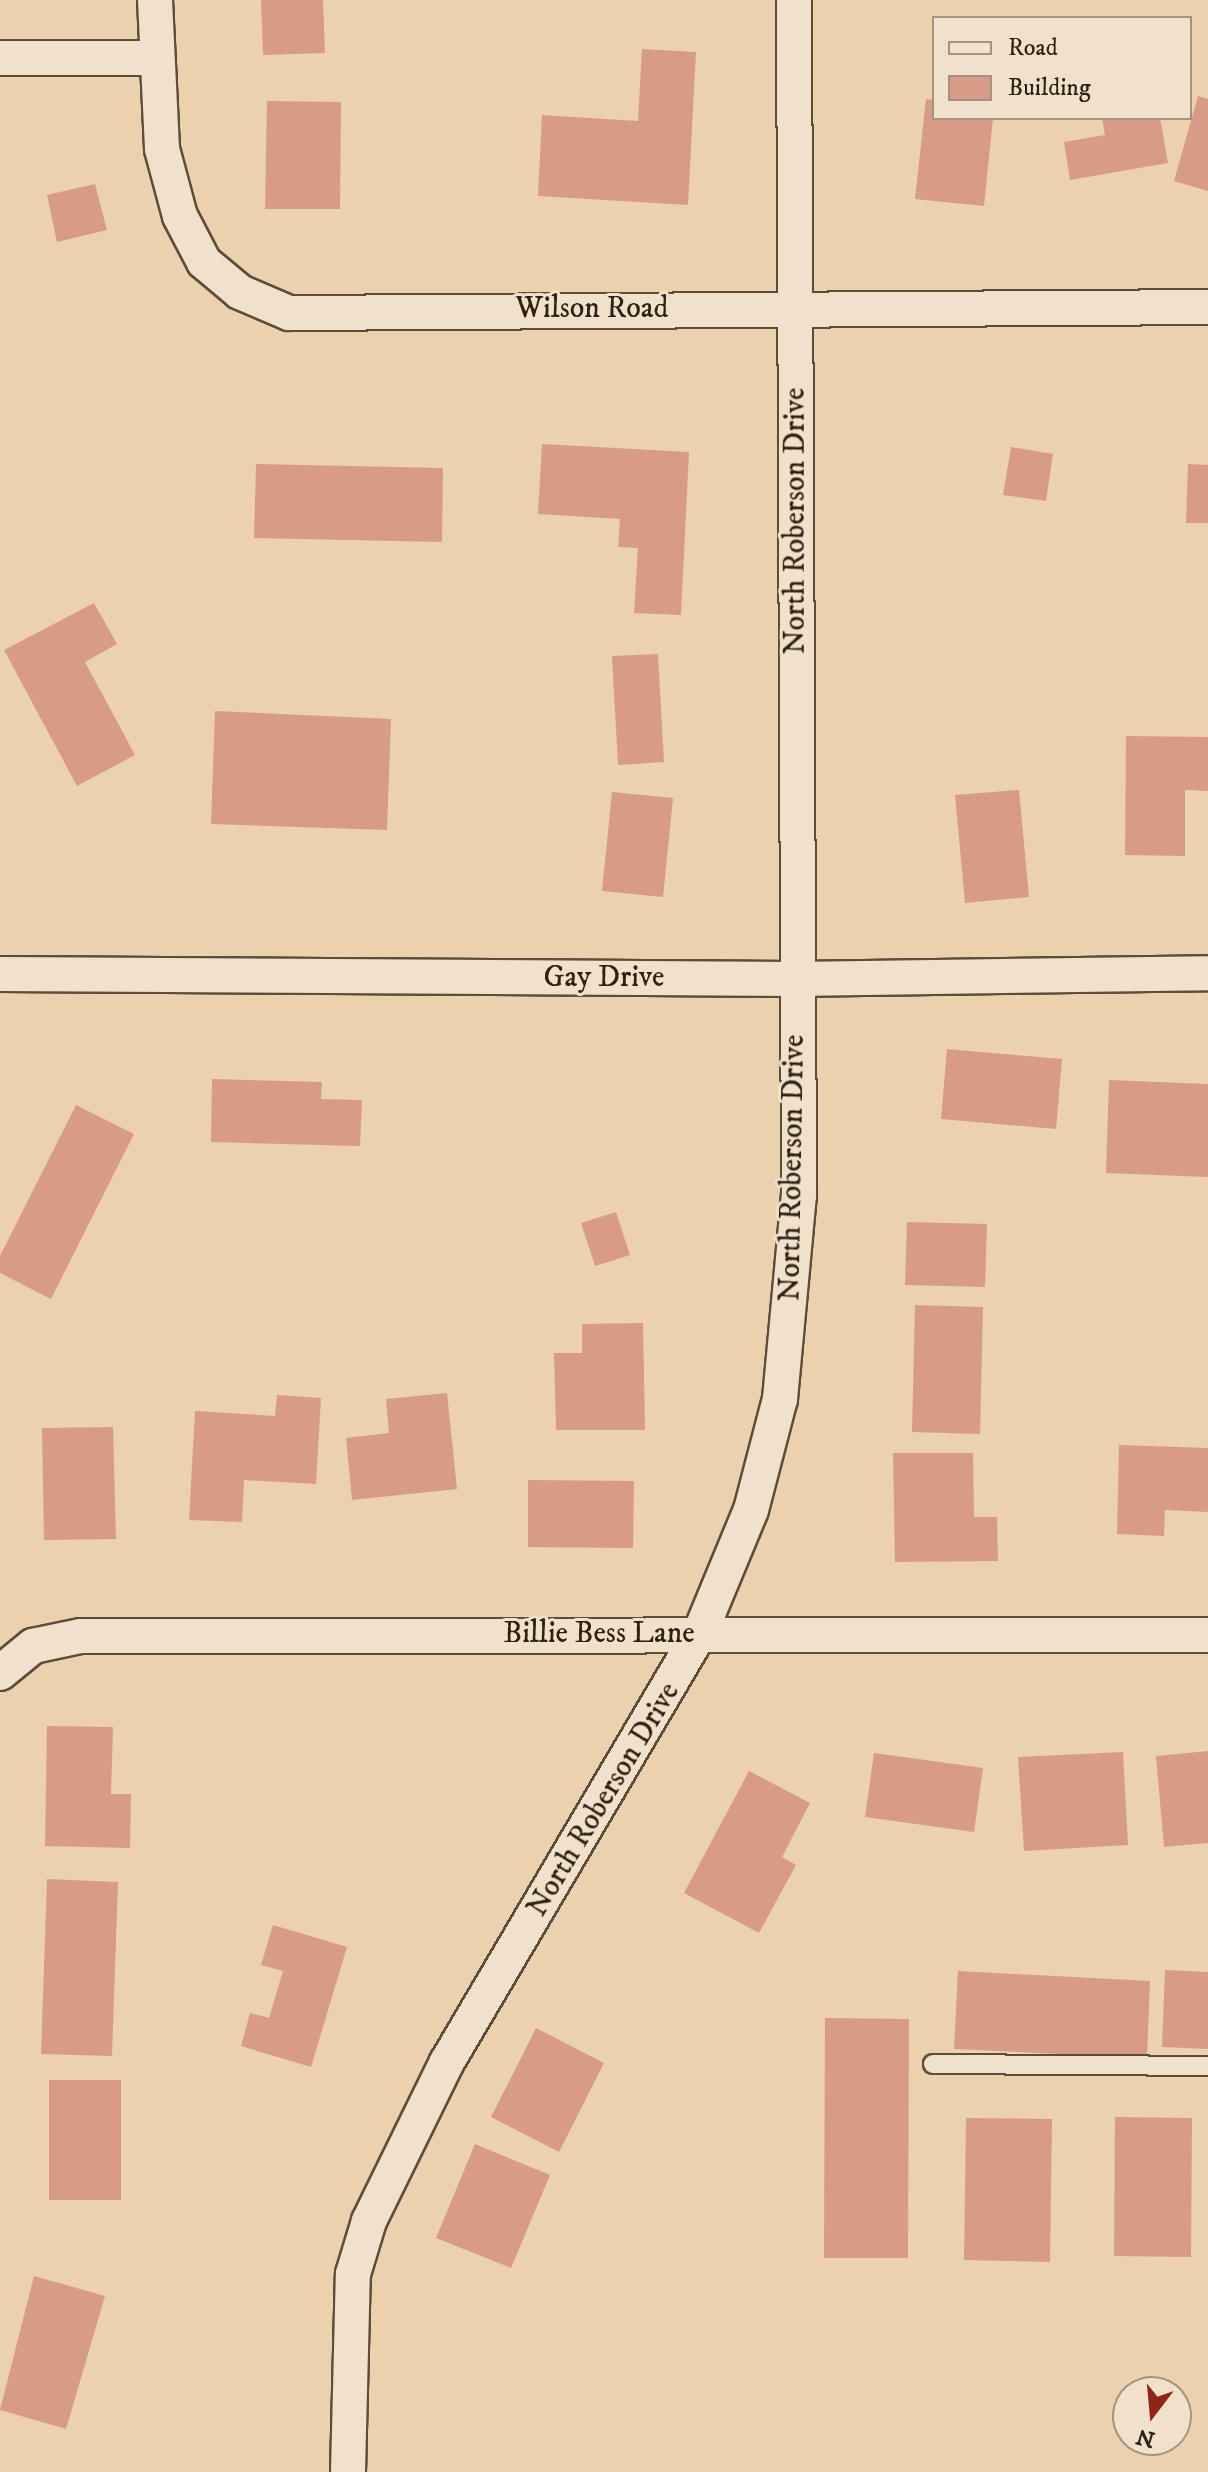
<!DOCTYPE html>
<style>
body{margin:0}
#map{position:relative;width:1208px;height:2472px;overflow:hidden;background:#ebd1ad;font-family:"IM FELL DW Pica",serif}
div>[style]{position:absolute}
.building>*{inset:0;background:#d89b88}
.roads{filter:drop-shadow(2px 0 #5c4d3b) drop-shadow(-2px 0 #5c4d3b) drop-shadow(0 2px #5c4d3b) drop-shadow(0 -2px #5c4d3b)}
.lane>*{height:18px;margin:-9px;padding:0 9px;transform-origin:9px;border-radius:9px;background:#f2e1ca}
.street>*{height:34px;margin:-17px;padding:0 17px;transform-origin:17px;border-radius:17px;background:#f2e1ca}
span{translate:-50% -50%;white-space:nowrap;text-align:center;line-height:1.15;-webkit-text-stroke:6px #f2e1ca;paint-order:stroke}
.street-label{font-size:30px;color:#2d2115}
.legend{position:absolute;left:932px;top:16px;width:260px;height:104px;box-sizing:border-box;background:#f2e1ca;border:2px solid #a39482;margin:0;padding:10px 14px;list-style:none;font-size:24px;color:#2d2115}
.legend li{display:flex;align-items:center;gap:16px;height:40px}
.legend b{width:40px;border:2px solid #a39482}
.north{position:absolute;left:1112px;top:2376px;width:80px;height:80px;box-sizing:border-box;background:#f2e1ca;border:2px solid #a39482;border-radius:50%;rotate:196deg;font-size:22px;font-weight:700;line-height:32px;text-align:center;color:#2d2115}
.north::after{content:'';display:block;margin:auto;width:28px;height:36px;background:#8f2418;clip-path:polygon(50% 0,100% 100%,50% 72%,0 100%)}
</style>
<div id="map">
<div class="building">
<div style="clip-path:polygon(261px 0,323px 0,325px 53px,263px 55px)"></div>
<div style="clip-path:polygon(642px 49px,696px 52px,688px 205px,538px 196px,542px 115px,638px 121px)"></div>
<div style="clip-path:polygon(1198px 96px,1208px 99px,1208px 191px,1174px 181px)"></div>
<div style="clip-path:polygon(926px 99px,934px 100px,934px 118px,993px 118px,984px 206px,915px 199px)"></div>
<div style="clip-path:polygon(267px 101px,341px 102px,340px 209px,265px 209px)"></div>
<div style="clip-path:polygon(1102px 118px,1160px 118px,1168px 163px,1070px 180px,1064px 142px,1105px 135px)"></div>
<div style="clip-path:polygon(95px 184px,107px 230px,57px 242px,47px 195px)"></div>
<div style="clip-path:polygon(542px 444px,689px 452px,681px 615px,634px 613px,638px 548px,618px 547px,620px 519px,538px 514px)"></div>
<div style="clip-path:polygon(1011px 447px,1053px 454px,1046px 501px,1003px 495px)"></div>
<div style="clip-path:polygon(256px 464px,443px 468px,442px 542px,254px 538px)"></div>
<div style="clip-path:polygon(1188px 464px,1208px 465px,1208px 523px,1186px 523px)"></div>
<div style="clip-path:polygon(94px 603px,117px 644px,85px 662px,135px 755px,77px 786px,4px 650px)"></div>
<div style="clip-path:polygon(658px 654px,664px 762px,618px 765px,612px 656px)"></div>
<div style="clip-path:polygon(215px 711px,391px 719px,387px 830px,211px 824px)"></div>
<div style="clip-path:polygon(1126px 736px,1208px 737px,1208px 791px,1185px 790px,1185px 856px,1125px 855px)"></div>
<div style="clip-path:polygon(1019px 790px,1029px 897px,965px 903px,955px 795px)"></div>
<div style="clip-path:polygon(612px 792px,673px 798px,663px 897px,602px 891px)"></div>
<div style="clip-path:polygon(947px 1049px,1062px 1059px,1056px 1129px,941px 1119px)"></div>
<div style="clip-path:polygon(212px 1079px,322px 1082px,321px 1099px,362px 1100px,360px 1146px,211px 1142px)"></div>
<div style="clip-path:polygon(1109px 1080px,1208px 1084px,1208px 1177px,1106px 1173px)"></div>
<div style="clip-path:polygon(76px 1105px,134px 1134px,51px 1299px,0 1273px,0 1256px)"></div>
<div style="clip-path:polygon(616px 1212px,630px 1255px,595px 1266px,581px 1223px)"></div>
<div style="clip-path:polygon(907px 1222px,987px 1224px,985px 1287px,905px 1285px)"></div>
<div style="clip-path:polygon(915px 1305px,983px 1307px,980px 1434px,912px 1432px)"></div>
<div style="clip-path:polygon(643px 1323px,645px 1430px,556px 1430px,554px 1353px,582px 1353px,582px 1324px)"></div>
<div style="clip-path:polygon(447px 1393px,457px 1489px,352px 1500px,346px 1438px,389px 1433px,386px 1399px)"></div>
<div style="clip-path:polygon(277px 1395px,321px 1398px,316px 1484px,244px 1480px,242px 1522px,189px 1520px,195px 1411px,275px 1416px)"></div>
<div style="clip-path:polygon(113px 1427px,116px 1539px,44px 1540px,42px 1428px)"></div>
<div style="clip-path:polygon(1119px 1445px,1208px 1448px,1208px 1512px,1165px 1510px,1164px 1536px,1117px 1534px)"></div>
<div style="clip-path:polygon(893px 1453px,973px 1453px,974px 1517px,997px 1517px,998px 1561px,895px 1562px)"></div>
<div style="clip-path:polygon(528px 1480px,634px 1481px,633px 1548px,528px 1547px)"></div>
<div style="clip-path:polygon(47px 1726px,113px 1727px,111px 1794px,131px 1794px,130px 1848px,45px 1846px)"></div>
<div style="clip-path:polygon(1208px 1751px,1208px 1843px,1164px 1847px,1156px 1756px)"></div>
<div style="clip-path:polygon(1123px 1752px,1128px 1845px,1024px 1851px,1018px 1757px)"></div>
<div style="clip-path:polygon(874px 1753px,983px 1768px,974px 1832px,865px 1817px)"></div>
<div style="clip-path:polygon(749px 1771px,810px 1803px,782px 1857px,796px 1865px,759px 1933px,684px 1893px)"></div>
<div style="clip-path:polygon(47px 1879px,118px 1882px,112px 2056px,41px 2054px)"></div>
<div style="clip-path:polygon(273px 1925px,347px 1947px,311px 2067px,241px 2046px,250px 2013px,269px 2018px,283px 1971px,261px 1965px)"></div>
<div style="clip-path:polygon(1165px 1970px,1208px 1972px,1208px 2049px,1162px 2047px)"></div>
<div style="clip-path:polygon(958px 1971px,1150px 1981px,1147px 2058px,954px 2049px)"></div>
<div style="clip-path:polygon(825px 2018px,909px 2019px,908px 2258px,824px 2258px)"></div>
<div style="clip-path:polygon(536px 2028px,604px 2063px,559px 2152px,491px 2117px)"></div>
<div style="clip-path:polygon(49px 2080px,121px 2080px,121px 2200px,49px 2200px)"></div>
<div style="clip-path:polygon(1115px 2117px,1192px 2118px,1191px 2257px,1114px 2256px)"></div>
<div style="clip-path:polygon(966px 2118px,1052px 2119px,1050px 2262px,964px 2260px)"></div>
<div style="clip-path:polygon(475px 2144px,550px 2175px,511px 2268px,436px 2238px)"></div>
<div style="clip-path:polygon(34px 2276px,105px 2296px,66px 2429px,0 2410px)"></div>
</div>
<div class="roads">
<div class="lane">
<div style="left:933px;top:2064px;width:275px;rotate:0.4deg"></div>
</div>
<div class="street">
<div style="left:155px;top:0;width:149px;rotate:87.3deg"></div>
<div style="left:162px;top:149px;width:69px;rotate:75deg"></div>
<div style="left:180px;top:216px;width:52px;rotate:62.4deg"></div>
<div style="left:204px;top:262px;width:47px;rotate:39.8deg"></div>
<div style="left:240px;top:292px;width:53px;rotate:23.2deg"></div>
<div style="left:289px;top:313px;width:919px;rotate:-0.37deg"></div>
<div style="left:0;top:58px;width:155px"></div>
<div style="left:0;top:974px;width:794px;rotate:0.36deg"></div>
<div style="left:794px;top:979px;width:414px;rotate:-0.8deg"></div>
<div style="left:0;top:1673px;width:43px;rotate:-39.3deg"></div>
<div style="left:33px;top:1646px;width:49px;rotate:-11.8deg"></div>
<div style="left:81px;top:1636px;width:1127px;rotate:-0.05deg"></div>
<div style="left:348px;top:2472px;width:198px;rotate:-88.6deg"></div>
<div style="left:353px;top:2274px;width:55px;rotate:-73.2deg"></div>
<div style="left:369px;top:2221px;width:177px;rotate:-63.9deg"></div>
<div style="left:447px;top:2062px;width:498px;rotate:-59.5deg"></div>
<div style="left:700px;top:1633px;width:133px;rotate:-67.5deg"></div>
<div style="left:751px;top:1510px;width:115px;rotate:-75.4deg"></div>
<div style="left:780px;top:1399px;width:204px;rotate:-84.7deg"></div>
<div style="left:799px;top:1196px;width:1196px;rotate:-90.24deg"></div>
</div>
</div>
<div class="street-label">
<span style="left:592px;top:309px">Wilson Road</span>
<span style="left:796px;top:521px;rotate:-90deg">North Roberson Drive</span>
<span style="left:604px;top:978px">Gay Drive</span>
<span style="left:793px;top:1168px;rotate:-89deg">North Roberson Drive</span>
<span style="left:599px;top:1634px">Billie Bess Lane</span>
<span style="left:604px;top:1800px;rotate:-59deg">North Roberson Drive</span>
</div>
<ul class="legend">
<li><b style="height:10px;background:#f2e1ca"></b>Road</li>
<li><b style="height:22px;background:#d89b88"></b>Building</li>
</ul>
<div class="north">N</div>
</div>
